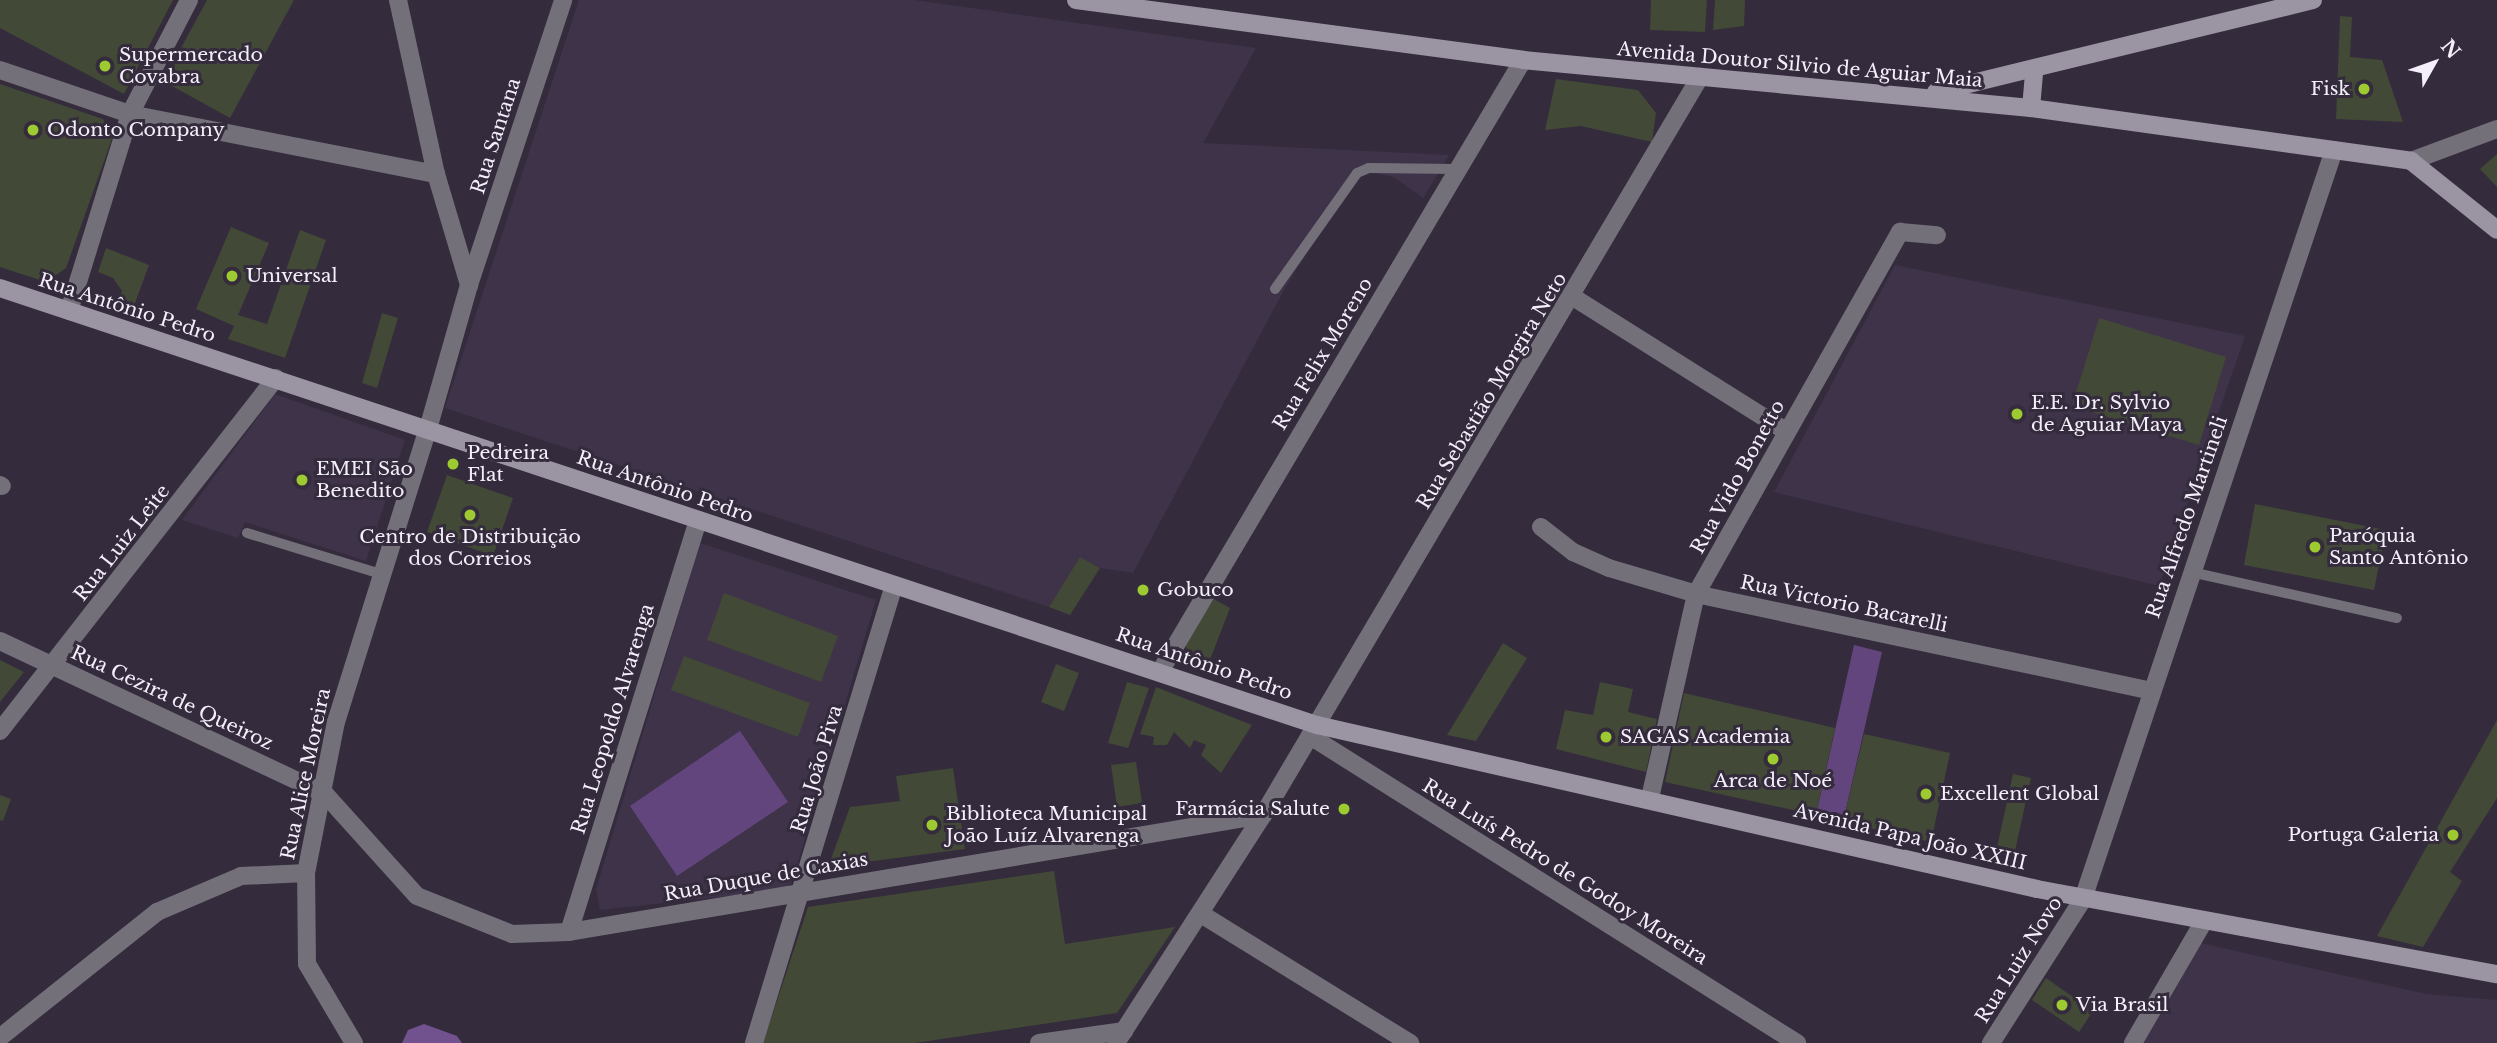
<!DOCTYPE html>
<meta charset="utf-8">
<style>
body{margin:0}
#map{position:relative;width:2497px;height:1043px;overflow:hidden;background:#342b3d;font-family:"Libre Baskerville",serif}
div>[style]{position:absolute}
.built>*{inset:0;background:#3f334a}
.green>*{inset:0;background:#63457e}
.forest>*{inset:0;background:#71528e}
.building>*{inset:0;background:#424936}
.service>*{height:10px;margin:-5px;padding:0 5px;transform-origin:5px;border-radius:5px;background:#747079}
.minor>*{height:18px;margin:-9px;padding:0 9px;transform-origin:9px;border-radius:9px;background:#747079}
.tertiary>*{height:18px;margin:-9px;padding:0 9px;transform-origin:9px;border-radius:9px;background:#747079}
.secondary>*{height:18px;margin:-9px;padding:0 9px;transform-origin:9px;border-radius:9px;background:#9b94a3}
.dots>*{width:19px;height:19px;translate:-50% -50%;box-sizing:border-box;border:4px solid #342b3d;border-radius:50%}
span{translate:-50% -50%;white-space:nowrap;text-align:center;line-height:1.15;-webkit-text-stroke:6px #342b3d;paint-order:stroke}
.poi-label{font-size:19px;color:#f4effa}
.left{translate:0 -50%;text-align:left}
.right{translate:-100% -50%;text-align:right}
.street-label{font-size:19px;color:#f4effa}
.north{position:absolute;left:2399px;top:28px;width:70px;height:70px;-webkit-text-stroke:5px #342b3d;paint-order:stroke;rotate:50deg;font-size:19px;font-weight:700;line-height:28px;text-align:center;color:#f4effa}
.north::after{content:'';display:block;margin:auto;width:24px;height:32px;background:#f4effa;clip-path:polygon(50% 0,100% 100%,50% 72%,0 100%)}
</style>
<div id="map">
<div class="built">
<div style="clip-path:polygon(579px 0,914px 0,1256px 48px,1203px 143px,1449px 155px,1423px 198px,1394px 177px,1370px 172px,1350px 184px,1285px 288px,1133px 573px,1100px 568px,1080px 558px,1049px 607px,445px 408px)"></div>
<div style="clip-path:polygon(1895px 265px,2245px 336px,2159px 586px,1774px 492px)"></div>
<div style="clip-path:polygon(275px 394px,405px 440px,366px 561px,245px 522px,238px 538px,182px 520px)"></div>
<div style="clip-path:polygon(700px 543px,876px 600px,792px 882px,782px 890px,600px 910px,596px 889px)"></div>
<div style="clip-path:polygon(2200px 943px,2426px 994px,2497px 1000px,2497px 1043px,2142px 1043px)"></div>
</div>
<div class="green">
<div style="clip-path:polygon(1854px 645px,1882px 652px,1843px 822px,1816px 815px)"></div>
<div style="clip-path:polygon(740px 731px,788px 802px,677px 876px,630px 806px)"></div>
</div>
<div class="forest">
<div style="clip-path:polygon(424px 1024px,457px 1036px,462px 1043px,402px 1043px,408px 1030px)"></div>
</div>
<div class="building">
<div style="clip-path:polygon(0 0,173px 0,124px 94px,0 28px)"></div>
<div style="clip-path:polygon(207px 0,294px 0,230px 118px,163px 81px)"></div>
<div style="clip-path:polygon(1651px 0,1707px 0,1705px 32px,1650px 30px)"></div>
<div style="clip-path:polygon(1715px 0,1745px 0,1744px 26px,1713px 30px)"></div>
<div style="clip-path:polygon(2340px 16px,2352px 17px,2350px 57px,2382px 60px,2403px 122px,2336px 119px)"></div>
<div style="clip-path:polygon(1556px 79px,1638px 90px,1656px 113px,1652px 142px,1581px 126px,1545px 130px)"></div>
<div style="clip-path:polygon(0 84px,103px 119px,113px 136px,66px 268px,46px 282px,0 267px)"></div>
<div style="clip-path:polygon(2497px 154px,2497px 187px,2480px 169px)"></div>
<div style="clip-path:polygon(231px 227px,269px 243px,238px 315px,267px 324px,300px 230px,326px 240px,285px 358px,228px 339px,234px 326px,196px 309px)"></div>
<div style="clip-path:polygon(106px 248px,149px 265px,131px 314px,115px 308px,122px 291px,113px 278px,98px 272px)"></div>
<div style="clip-path:polygon(382px 313px,398px 318px,377px 388px,362px 383px)"></div>
<div style="clip-path:polygon(2099px 318px,2226px 357px,2199px 445px,2072px 406px)"></div>
<div style="clip-path:polygon(447px 475px,513px 498px,493px 556px,427px 532px)"></div>
<div style="clip-path:polygon(2255px 504px,2386px 530px,2374px 590px,2244px 565px)"></div>
<div style="clip-path:polygon(1080px 557px,1100px 568px,1070px 615px,1049px 607px)"></div>
<div style="clip-path:polygon(724px 593px,838px 636px,821px 682px,707px 640px)"></div>
<div style="clip-path:polygon(1214px 599px,1230px 608px,1208px 665px,1188px 655px,1185px 643px)"></div>
<div style="clip-path:polygon(1503px 643px,1527px 658px,1476px 741px,1447px 735px)"></div>
<div style="clip-path:polygon(684px 656px,810px 703px,798px 737px,671px 690px)"></div>
<div style="clip-path:polygon(0 660px,24px 672px,0 702px)"></div>
<div style="clip-path:polygon(1056px 664px,1079px 673px,1064px 711px,1041px 702px)"></div>
<div style="clip-path:polygon(1127px 682px,1149px 688px,1128px 748px,1108px 743px)"></div>
<div style="clip-path:polygon(1600px 682px,1633px 689px,1628px 712px,1657px 719px,1646px 772px,1556px 749px,1565px 710px,1593px 715px)"></div>
<div style="clip-path:polygon(1156px 687px,1252px 725px,1221px 773px,1201px 755px,1206px 745px,1194px 740px,1190px 748px,1174px 732px,1167px 745px,1153px 745px,1154px 737px,1140px 734px)"></div>
<div style="clip-path:polygon(1684px 693px,1835px 728px,1816px 815px,1665px 782px)"></div>
<div style="clip-path:polygon(2497px 720px,2497px 798px,2450px 872px,2462px 881px,2423px 947px,2377px 936px)"></div>
<div style="clip-path:polygon(1864px 734px,1950px 753px,1931px 842px,1843px 822px)"></div>
<div style="clip-path:polygon(1136px 762px,1142px 803px,1117px 807px,1111px 765px)"></div>
<div style="clip-path:polygon(953px 768px,965px 849px,828px 867px,850px 807px,900px 801px,896px 776px)"></div>
<div style="clip-path:polygon(2013px 774px,2031px 778px,2015px 851px,1997px 847px)"></div>
<div style="clip-path:polygon(0 795px,11px 799px,3px 821px,0 820px)"></div>
<div style="clip-path:polygon(1054px 871px,1065px 944px,1175px 927px,1117px 1013px,915px 1043px,763px 1043px,808px 907px)"></div>
<div style="clip-path:polygon(2046px 978px,2093px 1011px,2079px 1032px,2032px 1000px)"></div>
</div>
<div class="service">
<div style="left:1275px;top:289px;width:142px;rotate:-54.7deg"></div>
<div style="left:1357px;top:173px;width:13px;rotate:-23deg"></div>
<div style="left:1369px;top:168px;width:87px;rotate:0.7deg"></div>
<div style="left:247px;top:533px;width:140px;rotate:17deg"></div>
<div style="left:2191px;top:572px;width:211px;rotate:12.6deg"></div>
</div>
<div class="minor">
<div style="left:398px;top:0;width:178px;rotate:77.7deg"></div>
<div style="left:436px;top:174px;width:116px;rotate:73.4deg"></div>
<div style="left:469px;top:285px;width:150px;rotate:105.9deg"></div>
<div style="left:0;top:70px;width:137px;rotate:18.7deg"></div>
<div style="left:130px;top:114px;width:312px;rotate:11.1deg"></div>
<div style="left:2411px;top:161px;width:92px;rotate:-20.4deg"></div>
<div style="left:469px;top:285px;width:300px;rotate:-71.7deg"></div>
<div style="left:1573px;top:297px;width:253px;rotate:32.2deg"></div>
<div style="left:69px;top:311px;width:206px;rotate:-72.8deg"></div>
<div style="left:130px;top:114px;width:128px;rotate:-62.6deg"></div>
<div style="left:0;top:485px;width:2px;rotate:27deg"></div>
<div style="left:1541px;top:527px;width:41px;rotate:38deg"></div>
<div style="left:1573px;top:552px;width:39px;rotate:24deg"></div>
<div style="left:1609px;top:568px;width:91px;rotate:16.6deg"></div>
<div style="left:1696px;top:594px;width:465px;rotate:12deg"></div>
<div style="left:0;top:641px;width:359px;rotate:25.2deg"></div>
<div style="left:325px;top:794px;width:137px;rotate:48deg"></div>
<div style="left:417px;top:896px;width:102px;rotate:21.8deg"></div>
<div style="left:512px;top:934px;width:57px;rotate:-2deg"></div>
<div style="left:569px;top:932px;width:704px;rotate:-9.57deg"></div>
<div style="left:1161px;top:670px;width:709px;rotate:-59.31deg"></div>
<div style="left:0;top:731px;width:448px;rotate:-52deg"></div>
<div style="left:1310px;top:736px;width:576px;rotate:32.23deg"></div>
<div style="left:1650px;top:798px;width:209px;rotate:-77.3deg"></div>
<div style="left:1696px;top:594px;width:416px;rotate:-60.6deg"></div>
<div style="left:1900px;top:232px;width:37px;rotate:5deg"></div>
<div style="left:1201px;top:914px;width:246px;rotate:31.7deg"></div>
<div style="left:569px;top:932px;width:432px;rotate:-72.6deg"></div>
<div style="left:3px;top:1035px;width:197px;rotate:-38.6deg"></div>
<div style="left:157px;top:912px;width:91px;rotate:-23.2deg"></div>
<div style="left:241px;top:876px;width:65px;rotate:-2.6deg"></div>
<div style="left:754px;top:1043px;width:478px;rotate:-73deg"></div>
<div style="left:1039px;top:1043px;width:86px;rotate:-8deg"></div>
<div style="left:1116px;top:1043px;width:271px;rotate:-57.2deg"></div>
<div style="left:1263px;top:815px;width:858px;rotate:-59.37deg"></div>
<div style="left:1991px;top:1043px;width:171px;rotate:-57.4deg"></div>
<div style="left:2083px;top:899px;width:790px;rotate:-71.47deg"></div>
<div style="left:2133px;top:1043px;width:141px;rotate:-59.8deg"></div>
</div>
<div class="tertiary">
<div style="left:354px;top:1043px;width:92px;rotate:-120.7deg"></div>
<div style="left:307px;top:964px;width:91px;rotate:-90.6deg"></div>
<div style="left:306px;top:873px;width:154px;rotate:-78.8deg"></div>
<div style="left:336px;top:722px;width:307px;rotate:-72.6deg"></div>
</div>
<div class="secondary">
<div style="left:1076px;top:0;width:451px;rotate:7.6deg"></div>
<div style="left:1523px;top:60px;width:510px;rotate:5.4deg"></div>
<div style="left:2031px;top:108px;width:384px;rotate:7.9deg"></div>
<div style="left:2411px;top:161px;width:110px;rotate:38.7deg"></div>
<div style="left:1936px;top:92px;width:388px;rotate:-13.7deg"></div>
<div style="left:2031px;top:108px;width:38px;rotate:-85deg"></div>
<div style="left:0;top:288px;width:1388px;rotate:18.36deg"></div>
<div style="left:1317px;top:725px;width:738px;rotate:12.83deg"></div>
<div style="left:2037px;top:889px;width:468px;rotate:10.5deg"></div>
</div>
<div class="dots">
<div style="left:105px;top:66px;background:#9dca30"></div>
<div style="left:2364px;top:89px;background:#9dca30"></div>
<div style="left:33px;top:130px;background:#9dca30"></div>
<div style="left:232px;top:276px;background:#9dca30"></div>
<div style="left:2017px;top:414px;background:#9dca30"></div>
<div style="left:453px;top:464px;background:#9dca30"></div>
<div style="left:302px;top:480px;background:#9dca30"></div>
<div style="left:470px;top:515px;background:#9dca30"></div>
<div style="left:2315px;top:547px;background:#9dca30"></div>
<div style="left:1143px;top:590px;background:#9dca30"></div>
<div style="left:1606px;top:737px;background:#9dca30"></div>
<div style="left:1773px;top:759px;background:#9dca30"></div>
<div style="left:1926px;top:794px;background:#9dca30"></div>
<div style="left:1344px;top:809px;background:#9dca30"></div>
<div style="left:932px;top:825px;background:#9dca30"></div>
<div style="left:2453px;top:835px;background:#9dca30"></div>
<div style="left:2062px;top:1005px;background:#9dca30"></div>
</div>
<div class="poi-label">
<span class="left" style="left:119px;top:66px">Supermercado<br>Covabra</span>
<span class="right" style="left:2350px;top:89px">Fisk</span>
<span class="left" style="left:47px;top:130px">Odonto Company</span>
<span class="left" style="left:246px;top:276px">Universal</span>
<span class="left" style="left:2031px;top:414px">E.E. Dr. Sylvio<br>de Aguiar Maya</span>
<span class="left" style="left:467px;top:464px">Pedreira<br>Flat</span>
<span class="left" style="left:316px;top:480px">EMEI São<br>Benedito</span>
<span class="left" style="left:2329px;top:547px">Paróquia<br>Santo Antônio</span>
<span style="left:470px;top:548px">Centro de Distribuição<br>dos Correios</span>
<span class="left" style="left:1157px;top:590px">Gobuco</span>
<span class="left" style="left:1620px;top:737px">SAGAS Academia</span>
<span style="left:1773px;top:781px">Arca de Noé</span>
<span class="left" style="left:1940px;top:794px">Excellent Global</span>
<span class="right" style="left:1330px;top:809px">Farmácia Salute</span>
<span class="left" style="left:946px;top:825px">Biblioteca Municipal<br>João Luíz Alvarenga</span>
<span class="right" style="left:2439px;top:835px">Portuga Galeria</span>
<span class="left" style="left:2076px;top:1005px">Via Brasil</span>
</div>
<div class="street-label">
<span style="left:1800px;top:65px;rotate:5deg">Avenida Doutor Silvio de Aguiar Maia</span>
<span style="left:496px;top:136px;rotate:-72deg">Rua Santana</span>
<span style="left:127px;top:308px;rotate:18deg">Rua Antônio Pedro</span>
<span style="left:1323px;top:354px;rotate:-59deg">Rua Felix Moreno</span>
<span style="left:1492px;top:391px;rotate:-59deg">Rua Sebastião Morgira Neto</span>
<span style="left:1738px;top:477px;rotate:-61deg">Rua Vido Bonetto</span>
<span style="left:665px;top:487px;rotate:19deg">Rua Antônio Pedro</span>
<span style="left:2187px;top:517px;rotate:-71deg">Rua Alfredo Martineli</span>
<span style="left:122px;top:543px;rotate:-52deg">Rua Luiz Leite</span>
<span style="left:1844px;top:604px;rotate:12deg">Rua Victorio Bacarelli</span>
<span style="left:1204px;top:664px;rotate:19deg">Rua Antônio Pedro</span>
<span style="left:172px;top:698px;rotate:25deg">Rua Cezira de Queiroz</span>
<span style="left:613px;top:719px;rotate:-73deg">Rua Leopoldo Alvarenga</span>
<span style="left:817px;top:769px;rotate:-73deg">Rua João Piva</span>
<span style="left:306px;top:774px;rotate:-78deg">Rua Alice Moreira</span>
<span style="left:1910px;top:837px;rotate:13deg">Avenida Papa João XXIII</span>
<span style="left:1565px;top:872px;rotate:32deg">Rua Luís Pedro de Godoy Moreira</span>
<span style="left:766px;top:877px;rotate:-10deg">Rua Duque de Caxias</span>
<span style="left:2019px;top:960px;rotate:-58deg">Rua Luiz Novo</span>
</div>
<div class="north">N</div>
</div>
